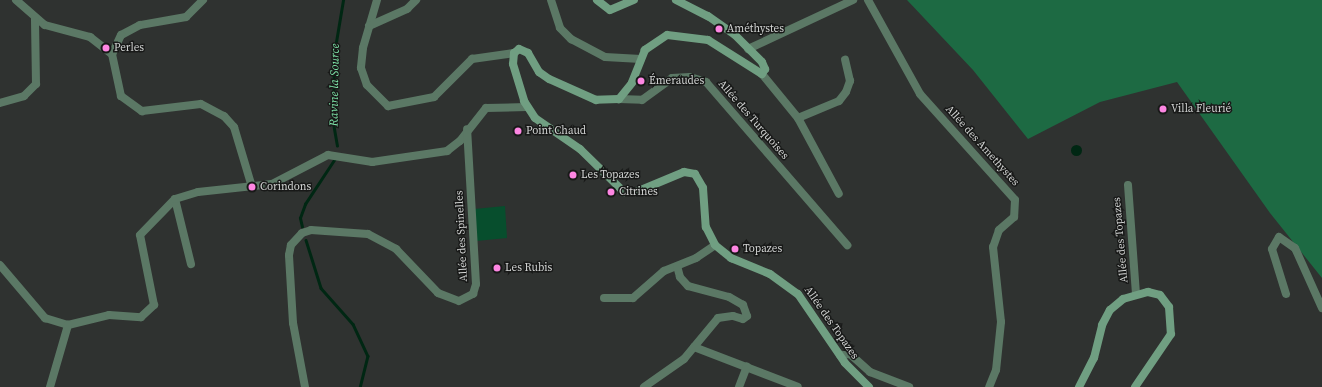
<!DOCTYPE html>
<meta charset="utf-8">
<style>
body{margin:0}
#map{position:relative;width:1322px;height:387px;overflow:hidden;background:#2f3230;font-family:"Source Serif 4",serif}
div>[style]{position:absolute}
.green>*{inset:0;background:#074e2d}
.forest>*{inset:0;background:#1d6a43}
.water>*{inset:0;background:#002713}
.round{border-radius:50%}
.stream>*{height:2.5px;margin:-1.25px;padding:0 1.25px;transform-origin:1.25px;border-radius:1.25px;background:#002713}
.street>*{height:8px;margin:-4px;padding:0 4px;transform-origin:4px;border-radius:4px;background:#5b7865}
.secondary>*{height:8px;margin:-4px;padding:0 4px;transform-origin:4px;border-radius:4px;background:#709f82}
.dots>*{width:11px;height:11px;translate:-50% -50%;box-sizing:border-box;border:2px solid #181918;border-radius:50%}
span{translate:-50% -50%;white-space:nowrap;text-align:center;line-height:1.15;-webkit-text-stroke:3px #181918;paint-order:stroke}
.poi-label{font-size:11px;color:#d1d3d2}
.left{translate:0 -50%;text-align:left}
.street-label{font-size:11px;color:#d1d3d2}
.water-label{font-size:12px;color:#7de2a7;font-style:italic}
</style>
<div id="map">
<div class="green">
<div style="clip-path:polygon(505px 206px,507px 238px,476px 241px,474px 209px)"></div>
</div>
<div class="forest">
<div style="clip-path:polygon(907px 0,1322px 0,1322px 278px,1270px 213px,1177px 82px,1100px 102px,1028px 139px,973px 70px)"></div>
</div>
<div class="water">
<div class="round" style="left:1070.5px;top:144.5px;width:11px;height:11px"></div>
</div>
<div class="stream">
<div style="left:337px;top:146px;width:22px;rotate:-100deg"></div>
<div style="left:333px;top:124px;width:70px;rotate:-89.2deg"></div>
<div style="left:334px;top:54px;width:55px;rotate:-80.5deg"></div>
<div style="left:302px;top:227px;width:9px;rotate:-103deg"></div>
<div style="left:300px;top:218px;width:15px;rotate:-70deg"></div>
<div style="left:305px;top:204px;width:56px;rotate:-56.6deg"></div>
<div style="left:306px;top:240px;width:50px;rotate:72.6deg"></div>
<div style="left:321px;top:288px;width:48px;rotate:48.4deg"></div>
<div style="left:353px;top:324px;width:35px;rotate:65deg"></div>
<div style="left:368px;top:356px;width:32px;rotate:104deg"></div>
</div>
<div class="street">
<div style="left:16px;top:0;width:38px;rotate:41deg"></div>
<div style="left:45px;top:25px;width:47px;rotate:14.9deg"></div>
<div style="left:90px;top:37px;width:28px;rotate:38deg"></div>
<div style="left:203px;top:0;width:24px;rotate:135deg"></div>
<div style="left:186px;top:17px;width:47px;rotate:170.1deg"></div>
<div style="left:140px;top:25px;width:21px;rotate:152deg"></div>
<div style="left:121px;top:35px;width:21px;rotate:115deg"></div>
<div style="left:112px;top:54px;width:43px;rotate:77.9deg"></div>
<div style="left:121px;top:96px;width:26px;rotate:36deg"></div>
<div style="left:142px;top:111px;width:59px;rotate:-6.8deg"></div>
<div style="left:201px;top:104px;width:26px;rotate:28deg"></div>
<div style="left:224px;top:116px;width:15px;rotate:48deg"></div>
<div style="left:234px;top:127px;width:63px;rotate:73.3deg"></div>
<div style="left:377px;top:0;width:50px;rotate:106.3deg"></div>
<div style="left:363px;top:48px;width:20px;rotate:96deg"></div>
<div style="left:361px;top:68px;width:18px;rotate:71deg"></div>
<div style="left:367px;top:85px;width:30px;rotate:45deg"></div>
<div style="left:388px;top:106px;width:47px;rotate:-11.1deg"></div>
<div style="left:434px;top:97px;width:54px;rotate:-45deg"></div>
<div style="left:472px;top:59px;width:42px;rotate:-8.1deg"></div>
<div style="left:551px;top:0;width:29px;rotate:72deg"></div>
<div style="left:560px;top:28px;width:16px;rotate:45deg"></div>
<div style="left:571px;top:39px;width:38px;rotate:28deg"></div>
<div style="left:605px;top:57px;width:36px;rotate:3deg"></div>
<div style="left:868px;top:0;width:107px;rotate:61deg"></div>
<div style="left:920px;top:94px;width:142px;rotate:48.1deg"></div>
<div style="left:1015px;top:200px;width:17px;rotate:93deg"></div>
<div style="left:1014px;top:217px;width:20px;rotate:139deg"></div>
<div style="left:999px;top:230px;width:18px;rotate:109deg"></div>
<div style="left:993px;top:247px;width:75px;rotate:83.9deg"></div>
<div style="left:1001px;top:322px;width:48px;rotate:95.9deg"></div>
<div style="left:996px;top:370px;width:18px;rotate:112deg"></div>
<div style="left:369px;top:26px;width:42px;rotate:-24.1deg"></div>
<div style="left:407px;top:9px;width:13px;rotate:-45deg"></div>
<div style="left:748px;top:49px;width:116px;rotate:-25deg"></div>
<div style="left:762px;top:74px;width:57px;rotate:50.7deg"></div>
<div style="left:798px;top:118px;width:86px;rotate:61.7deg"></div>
<div style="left:619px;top:99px;width:23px;rotate:2deg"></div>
<div style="left:642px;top:100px;width:37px;rotate:-36deg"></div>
<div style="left:672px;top:78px;width:18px;rotate:-3deg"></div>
<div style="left:690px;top:77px;width:17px;rotate:17deg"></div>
<div style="left:706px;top:82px;width:216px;rotate:49.1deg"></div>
<div style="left:0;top:103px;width:25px;rotate:-16deg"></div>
<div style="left:24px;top:96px;width:17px;rotate:-45deg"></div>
<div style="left:36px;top:84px;width:66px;rotate:-90.9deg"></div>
<div style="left:798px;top:118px;width:44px;rotate:-22.5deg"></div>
<div style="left:839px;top:101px;width:11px;rotate:-52deg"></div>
<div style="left:846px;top:92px;width:12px;rotate:-70deg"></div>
<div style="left:850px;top:81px;width:22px;rotate:-103deg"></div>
<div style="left:1128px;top:185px;width:108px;rotate:85.8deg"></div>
<div style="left:175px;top:199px;width:67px;rotate:76.2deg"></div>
<div style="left:0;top:265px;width:70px;rotate:49.7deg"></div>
<div style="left:45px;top:318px;width:24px;rotate:17deg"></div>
<div style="left:68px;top:325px;width:42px;rotate:-13.7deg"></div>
<div style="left:109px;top:315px;width:32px;rotate:4deg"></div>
<div style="left:141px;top:317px;width:18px;rotate:-43deg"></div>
<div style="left:154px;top:305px;width:71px;rotate:-101.3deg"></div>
<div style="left:140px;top:235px;width:50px;rotate:-45.8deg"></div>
<div style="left:175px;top:199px;width:24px;rotate:-17deg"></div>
<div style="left:198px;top:192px;width:74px;rotate:-6.2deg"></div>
<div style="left:272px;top:184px;width:63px;rotate:-27.4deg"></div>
<div style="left:328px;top:155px;width:45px;rotate:9deg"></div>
<div style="left:372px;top:162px;width:76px;rotate:-8.3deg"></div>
<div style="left:447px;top:151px;width:16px;rotate:-38deg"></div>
<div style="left:460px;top:141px;width:42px;rotate:-51.8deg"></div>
<div style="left:486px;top:108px;width:41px;rotate:-1.4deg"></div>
<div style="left:1286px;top:294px;width:47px;rotate:-107.3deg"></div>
<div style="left:1272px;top:249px;width:14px;rotate:-60deg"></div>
<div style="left:1279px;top:237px;width:19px;rotate:35deg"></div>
<div style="left:1295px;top:248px;width:66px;rotate:65.8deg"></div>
<div style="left:604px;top:298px;width:29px"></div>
<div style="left:633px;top:298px;width:41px;rotate:-41.1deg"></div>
<div style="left:664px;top:271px;width:35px;rotate:-22deg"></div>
<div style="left:696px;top:258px;width:23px;rotate:-34deg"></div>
<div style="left:694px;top:347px;width:111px;rotate:21deg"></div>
<div style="left:840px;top:355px;width:10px;rotate:-6deg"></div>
<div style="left:850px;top:354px;width:27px;rotate:42deg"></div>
<div style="left:870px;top:372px;width:42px;rotate:21deg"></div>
<div style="left:50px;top:387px;width:65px;rotate:-73.8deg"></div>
<div style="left:305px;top:387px;width:65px;rotate:-100.6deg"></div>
<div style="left:293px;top:323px;width:68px;rotate:-93.4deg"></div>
<div style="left:289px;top:255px;width:10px;rotate:-79deg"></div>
<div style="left:291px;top:245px;width:16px;rotate:-47deg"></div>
<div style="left:302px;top:233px;width:9px;rotate:-18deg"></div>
<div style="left:311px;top:230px;width:57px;rotate:4deg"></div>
<div style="left:368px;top:234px;width:32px;rotate:28deg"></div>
<div style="left:396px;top:249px;width:61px;rotate:46.3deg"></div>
<div style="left:438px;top:293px;width:22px;rotate:21deg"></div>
<div style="left:459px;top:301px;width:16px;rotate:-27deg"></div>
<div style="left:473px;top:294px;width:10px;rotate:-73deg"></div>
<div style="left:476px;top:284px;width:155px;rotate:-93.3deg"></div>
<div style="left:644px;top:387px;width:49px;rotate:-35deg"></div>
<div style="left:684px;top:359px;width:53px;rotate:-50.3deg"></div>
<div style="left:718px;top:318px;width:15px;rotate:-8deg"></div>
<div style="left:733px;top:316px;width:10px;rotate:17deg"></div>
<div style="left:743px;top:319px;width:5px;rotate:-37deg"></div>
<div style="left:747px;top:316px;width:12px;rotate:-110deg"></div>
<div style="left:743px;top:305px;width:16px;rotate:-150deg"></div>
<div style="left:729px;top:297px;width:42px;rotate:-165deg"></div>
<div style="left:688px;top:286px;width:12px;rotate:-132deg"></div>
<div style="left:680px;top:277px;width:11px;rotate:-105deg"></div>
<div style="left:739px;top:387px;width:22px;rotate:-69deg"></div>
</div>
<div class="secondary">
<div style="left:597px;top:0;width:16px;rotate:38deg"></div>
<div style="left:610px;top:10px;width:26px;rotate:-23deg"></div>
<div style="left:676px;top:0;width:36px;rotate:27deg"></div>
<div style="left:708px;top:16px;width:33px;rotate:35deg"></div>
<div style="left:735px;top:35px;width:38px;rotate:45deg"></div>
<div style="left:762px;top:62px;width:8px;rotate:67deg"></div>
<div style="left:765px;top:69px;width:6px;rotate:121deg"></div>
<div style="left:762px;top:74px;width:64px;rotate:-147.8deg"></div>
<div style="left:708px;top:40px;width:41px;rotate:-173deg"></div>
<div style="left:667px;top:35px;width:27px;rotate:146deg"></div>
<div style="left:645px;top:50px;width:35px;rotate:112deg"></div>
<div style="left:632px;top:83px;width:21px;rotate:129deg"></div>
<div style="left:619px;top:99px;width:23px;rotate:178deg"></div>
<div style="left:596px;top:100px;width:51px;rotate:-155.9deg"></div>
<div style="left:549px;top:79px;width:12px;rotate:-145deg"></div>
<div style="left:539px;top:72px;width:22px;rotate:-120deg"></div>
<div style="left:528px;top:53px;width:10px;rotate:-156deg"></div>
<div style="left:519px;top:49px;width:6px;rotate:141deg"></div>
<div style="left:514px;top:53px;width:11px;rotate:95deg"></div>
<div style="left:513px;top:64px;width:39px;rotate:73deg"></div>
<div style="left:524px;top:101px;width:20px;rotate:57deg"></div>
<div style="left:535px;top:118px;width:55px;rotate:34.6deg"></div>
<div style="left:580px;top:149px;width:62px;rotate:44.3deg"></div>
<div style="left:624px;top:192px;width:12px"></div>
<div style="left:636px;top:192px;width:52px;rotate:-22.6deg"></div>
<div style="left:684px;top:172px;width:11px;rotate:10deg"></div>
<div style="left:695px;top:174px;width:16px;rotate:60deg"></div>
<div style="left:703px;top:188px;width:39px;rotate:86deg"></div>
<div style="left:706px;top:227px;width:20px;rotate:63deg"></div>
<div style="left:715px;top:245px;width:21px;rotate:39deg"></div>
<div style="left:731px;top:258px;width:42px;rotate:22.3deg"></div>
<div style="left:770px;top:274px;width:34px;rotate:36deg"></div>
<div style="left:798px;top:294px;width:83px;rotate:55.7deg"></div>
<div style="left:845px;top:363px;width:34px;rotate:45deg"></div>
<div style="left:1079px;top:387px;width:33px;rotate:-63deg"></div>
<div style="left:1094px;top:358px;width:34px;rotate:-76deg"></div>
<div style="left:1102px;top:325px;width:17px;rotate:-62deg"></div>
<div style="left:1110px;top:310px;width:17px;rotate:-40deg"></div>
<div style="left:1123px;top:299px;width:26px;rotate:-16deg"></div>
<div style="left:1148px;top:292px;width:12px;rotate:14deg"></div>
<div style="left:1160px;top:295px;width:15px;rotate:53deg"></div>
<div style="left:1169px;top:307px;width:27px;rotate:86deg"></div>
<div style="left:1171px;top:334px;width:64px;rotate:124.2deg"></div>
</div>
<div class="dots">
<div style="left:719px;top:29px;background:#fd86e2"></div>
<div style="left:106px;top:48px;background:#fd86e2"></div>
<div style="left:641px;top:81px;background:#fd86e2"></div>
<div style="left:1163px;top:109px;background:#fd86e2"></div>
<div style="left:518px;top:131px;background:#fd86e2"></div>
<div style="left:573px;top:175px;background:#fd86e2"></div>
<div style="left:252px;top:187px;background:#fd86e2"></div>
<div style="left:611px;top:192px;background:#fd86e2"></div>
<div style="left:735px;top:249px;background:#fd86e2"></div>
<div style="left:497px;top:268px;background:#fd86e2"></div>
</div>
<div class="poi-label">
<span class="left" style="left:727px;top:29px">Améthystes</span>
<span class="left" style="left:114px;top:48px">Perles</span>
<span class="left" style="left:649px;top:81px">Émeraudes</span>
<span class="left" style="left:1171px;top:109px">Villa Fleurié</span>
<span class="left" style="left:526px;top:131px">Point Chaud</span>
<span class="left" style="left:581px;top:175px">Les Topazes</span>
<span class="left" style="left:260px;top:187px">Corindons</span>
<span class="left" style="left:619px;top:192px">Citrines</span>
<span class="left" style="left:743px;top:249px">Topazes</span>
<span class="left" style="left:505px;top:268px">Les Rubis</span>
</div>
<div class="street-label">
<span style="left:753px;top:120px;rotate:49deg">Allée des Turquoises</span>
<span style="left:982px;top:146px;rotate:48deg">Allée des Amethystes</span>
<span style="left:462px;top:236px;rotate:-93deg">Allée des Spinelles</span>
<span style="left:1121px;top:240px;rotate:-95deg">Allée des Topazes</span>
<span style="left:831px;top:323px;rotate:55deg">Allée des Topazes</span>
</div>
<div class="water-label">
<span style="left:335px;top:85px;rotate:-89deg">Ravine la Source</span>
</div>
</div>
